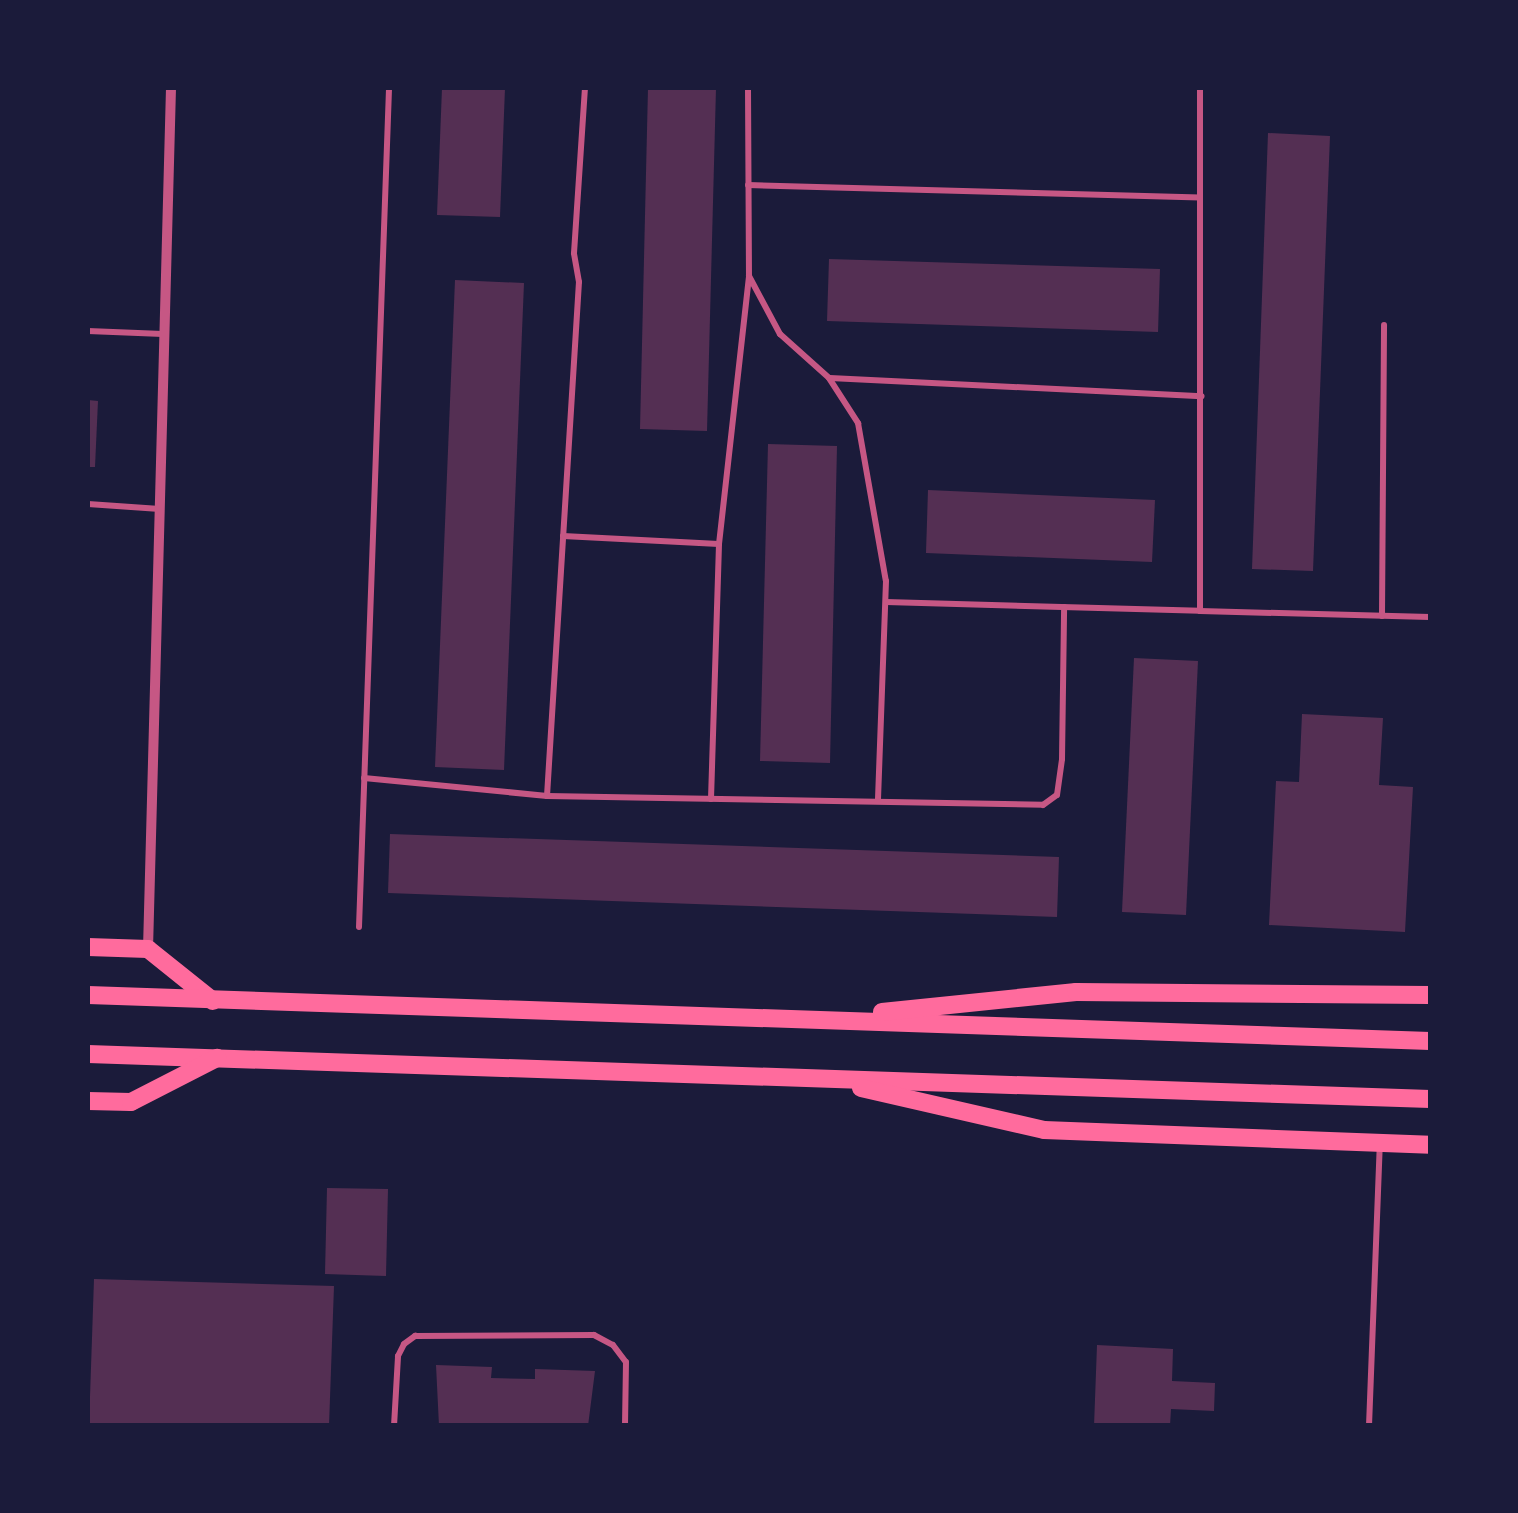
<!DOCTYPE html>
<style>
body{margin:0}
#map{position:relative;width:1518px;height:1513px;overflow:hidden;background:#1b1b3a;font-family:Jost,sans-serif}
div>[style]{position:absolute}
.building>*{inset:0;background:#542f53}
.service>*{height:6px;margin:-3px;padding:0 3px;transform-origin:3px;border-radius:3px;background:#c65784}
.minor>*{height:10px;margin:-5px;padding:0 5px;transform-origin:5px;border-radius:5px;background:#c65784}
.primary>*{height:18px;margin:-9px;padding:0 9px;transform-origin:9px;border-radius:9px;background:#ff6b9d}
span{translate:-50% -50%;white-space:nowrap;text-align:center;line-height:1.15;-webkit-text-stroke:10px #1b1b3a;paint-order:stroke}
.frame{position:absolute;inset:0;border:90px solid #1b1b3a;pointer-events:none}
</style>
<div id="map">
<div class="building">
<div style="clip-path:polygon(442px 88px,505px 88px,500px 217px,437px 215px)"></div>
<div style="clip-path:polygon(648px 88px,716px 88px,707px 431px,640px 429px)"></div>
<div style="clip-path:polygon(1268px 133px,1330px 136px,1313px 571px,1252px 569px)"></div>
<div style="clip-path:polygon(829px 259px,1160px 269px,1158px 332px,827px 321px)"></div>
<div style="clip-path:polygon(455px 280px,524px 283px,504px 770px,435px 767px)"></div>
<div style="clip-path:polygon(88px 400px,98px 401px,95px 467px,88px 467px)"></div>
<div style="clip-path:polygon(768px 444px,837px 446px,830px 763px,760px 761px)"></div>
<div style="clip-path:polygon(928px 490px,1155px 500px,1152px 562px,926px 553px)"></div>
<div style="clip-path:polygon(1134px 658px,1198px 661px,1186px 915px,1122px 912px)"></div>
<div style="clip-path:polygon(1302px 714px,1383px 718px,1379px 785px,1413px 787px,1405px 932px,1269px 925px,1276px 781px,1299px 782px)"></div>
<div style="clip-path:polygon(390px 834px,1059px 857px,1057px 917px,388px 893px)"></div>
<div style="clip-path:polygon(327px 1188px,388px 1189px,386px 1276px,325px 1274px)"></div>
<div style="clip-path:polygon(94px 1279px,334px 1286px,329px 1426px,89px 1426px)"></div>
<div style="clip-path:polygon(1097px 1345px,1173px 1349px,1172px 1381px,1215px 1383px,1214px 1411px,1171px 1409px,1170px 1426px,1094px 1426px)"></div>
<div style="clip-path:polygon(436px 1365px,492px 1367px,491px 1378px,535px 1379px,535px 1369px,595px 1371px,588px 1426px,439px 1426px)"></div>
</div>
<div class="service">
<div style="left:748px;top:88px;width:188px;rotate:89.7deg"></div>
<div style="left:749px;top:276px;width:66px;rotate:61.9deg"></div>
<div style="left:780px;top:334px;width:66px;rotate:41.9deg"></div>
<div style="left:829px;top:378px;width:54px;rotate:57.2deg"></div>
<div style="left:858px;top:423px;width:160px;rotate:80deg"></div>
<div style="left:886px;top:581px;width:218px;rotate:92.1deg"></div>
<div style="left:748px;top:185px;width:452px;rotate:1.6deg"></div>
<div style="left:88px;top:331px;width:75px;rotate:2.3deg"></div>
<div style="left:830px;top:378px;width:372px;rotate:2.8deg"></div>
<div style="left:88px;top:504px;width:72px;rotate:4deg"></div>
<div style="left:563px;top:536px;width:156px;rotate:2.9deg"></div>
<div style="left:719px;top:544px;width:268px;rotate:-83.6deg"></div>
<div style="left:886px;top:602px;width:314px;rotate:1.6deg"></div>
<div style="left:1200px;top:611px;width:523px;rotate:-90deg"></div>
<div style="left:1200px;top:611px;width:230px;rotate:1.5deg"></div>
<div style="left:1382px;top:616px;width:291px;rotate:-89.6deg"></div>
<div style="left:364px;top:778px;width:184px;rotate:5.6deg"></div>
<div style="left:547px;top:796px;width:496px;rotate:1deg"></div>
<div style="left:1043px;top:805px;width:17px;rotate:-36deg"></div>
<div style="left:1057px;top:795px;width:36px;rotate:-82deg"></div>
<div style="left:1062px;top:759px;width:152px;rotate:-89.2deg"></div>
<div style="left:547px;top:796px;width:515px;rotate:-86.44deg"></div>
<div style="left:579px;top:282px;width:29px;rotate:-100deg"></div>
<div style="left:574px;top:253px;width:165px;rotate:-86.2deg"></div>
<div style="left:711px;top:799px;width:255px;rotate:-88.2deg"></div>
<div style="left:359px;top:927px;width:840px;rotate:-87.95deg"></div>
<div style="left:394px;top:1426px;width:70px;rotate:-86.7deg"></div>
<div style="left:398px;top:1356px;width:13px;rotate:-63deg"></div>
<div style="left:404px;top:1344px;width:14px;rotate:-36deg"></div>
<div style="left:415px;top:1336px;width:179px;rotate:-0.3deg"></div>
<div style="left:594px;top:1335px;width:21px;rotate:28deg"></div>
<div style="left:613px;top:1345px;width:21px;rotate:53deg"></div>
<div style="left:626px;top:1362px;width:64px;rotate:90.9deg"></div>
<div style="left:1369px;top:1426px;width:282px;rotate:-87.8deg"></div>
</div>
<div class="minor">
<div style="left:148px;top:949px;width:861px;rotate:-88.47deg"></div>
</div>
<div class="primary">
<div style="left:88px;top:947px;width:60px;rotate:1.9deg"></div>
<div style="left:148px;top:949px;width:83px;rotate:38.7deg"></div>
<div style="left:88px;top:995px;width:1343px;rotate:1.96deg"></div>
<div style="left:882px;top:1012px;width:195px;rotate:-5.9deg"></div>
<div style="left:1076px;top:992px;width:354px;rotate:0.5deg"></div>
<div style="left:88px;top:1054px;width:1343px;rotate:1.92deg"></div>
<div style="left:861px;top:1088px;width:188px;rotate:12.9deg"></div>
<div style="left:1044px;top:1130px;width:386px;rotate:2.2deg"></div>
<div style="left:88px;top:1101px;width:43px;rotate:1.3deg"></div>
<div style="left:131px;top:1102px;width:97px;rotate:-27.1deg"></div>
</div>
<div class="frame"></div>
</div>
